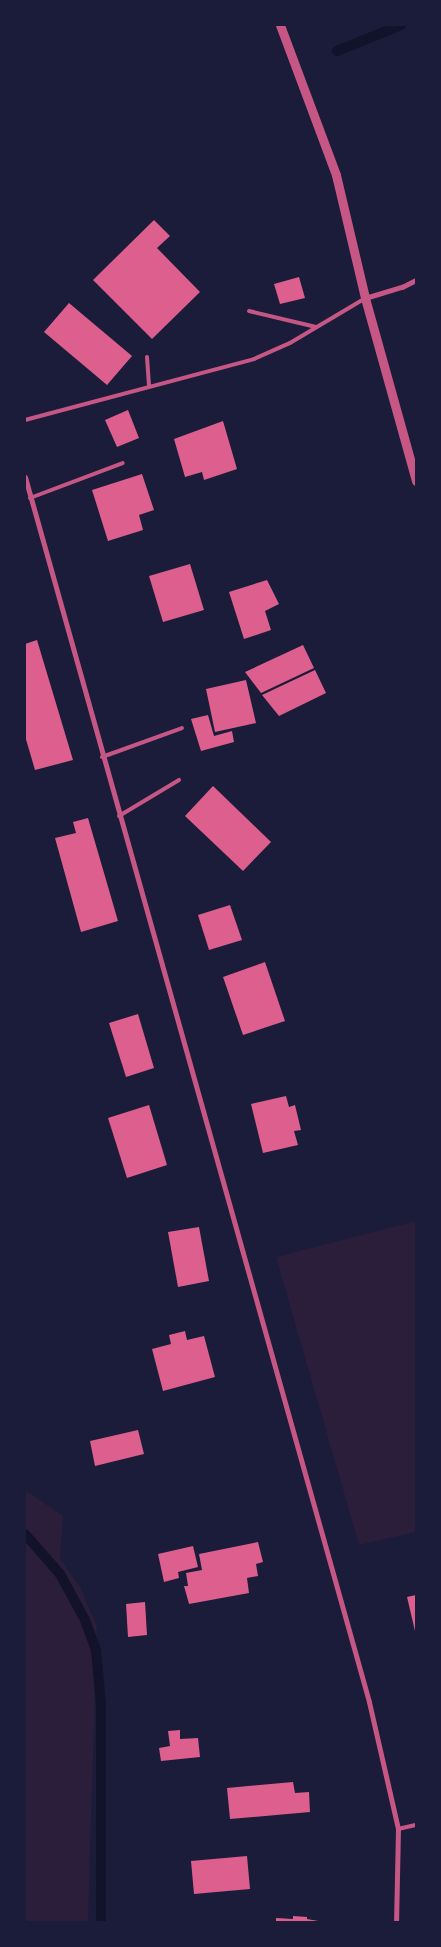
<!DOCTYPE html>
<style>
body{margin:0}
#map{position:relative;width:441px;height:1947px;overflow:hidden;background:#1b1b3a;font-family:"Noto Sans",sans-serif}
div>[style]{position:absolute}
.green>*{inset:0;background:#2a1e3b}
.stream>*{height:10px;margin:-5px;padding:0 5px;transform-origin:5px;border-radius:5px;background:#12122b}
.building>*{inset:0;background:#dd5f8e}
.service>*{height:4px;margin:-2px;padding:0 2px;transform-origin:2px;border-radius:2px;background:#c65784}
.minor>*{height:5px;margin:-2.5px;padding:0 2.5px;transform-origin:2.5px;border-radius:2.5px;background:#c65784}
.tertiary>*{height:9px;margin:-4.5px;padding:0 4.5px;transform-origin:4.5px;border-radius:4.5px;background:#c65784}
span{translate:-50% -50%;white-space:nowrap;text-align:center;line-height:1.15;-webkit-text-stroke:4px #1b1b3a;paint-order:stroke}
.frame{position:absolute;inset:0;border:26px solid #1b1b3a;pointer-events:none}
</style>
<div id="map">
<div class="green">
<div style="clip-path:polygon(416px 1221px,416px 1532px,359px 1545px,276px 1257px)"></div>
<div style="clip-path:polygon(25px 1490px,63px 1516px,60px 1558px,81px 1589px,97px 1627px,88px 1922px,25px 1922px)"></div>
</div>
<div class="stream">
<div style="left:337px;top:51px;width:69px;rotate:-22.1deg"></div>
<div style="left:25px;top:1534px;width:53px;rotate:48.8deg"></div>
<div style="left:60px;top:1574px;width:52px;rotate:61.5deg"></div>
<div style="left:85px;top:1620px;width:33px;rotate:70deg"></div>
<div style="left:96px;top:1651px;width:53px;rotate:84.6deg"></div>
<div style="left:101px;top:1704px;width:218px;rotate:90deg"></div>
</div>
<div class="building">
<div style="clip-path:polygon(154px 220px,170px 236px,157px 248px,200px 292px,152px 339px,93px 280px)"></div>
<div style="clip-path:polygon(299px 277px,305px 298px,280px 304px,274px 284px)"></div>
<div style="clip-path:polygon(69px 303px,132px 356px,107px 385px,44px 332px)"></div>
<div style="clip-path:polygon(128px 410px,139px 438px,117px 447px,105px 420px)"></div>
<div style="clip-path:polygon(223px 421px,237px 469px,204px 480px,202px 472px,185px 477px,174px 439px)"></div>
<div style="clip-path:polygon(142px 474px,154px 510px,139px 515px,143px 530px,108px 541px,92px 490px)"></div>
<div style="clip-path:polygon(190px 564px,204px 610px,163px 622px,149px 576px)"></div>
<div style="clip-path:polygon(267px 580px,279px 604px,265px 611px,271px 630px,244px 639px,229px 592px)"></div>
<div style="clip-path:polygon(37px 640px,73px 760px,35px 770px,25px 736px,25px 644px)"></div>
<div style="clip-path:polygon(303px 645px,314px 668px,261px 693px,245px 672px)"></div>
<div style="clip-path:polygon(315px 670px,326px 693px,279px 716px,262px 695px)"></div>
<div style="clip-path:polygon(246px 680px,256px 723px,215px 732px,206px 689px)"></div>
<div style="clip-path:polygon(208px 715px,214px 736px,232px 731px,234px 742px,201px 751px,191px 719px)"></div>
<div style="clip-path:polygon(213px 786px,271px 842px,243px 871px,185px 816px)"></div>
<div style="clip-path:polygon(88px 818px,118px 921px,81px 932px,55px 838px,76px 833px,73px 822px)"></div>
<div style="clip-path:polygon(230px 905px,242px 940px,209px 950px,198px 915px)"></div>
<div style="clip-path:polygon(265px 962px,285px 1021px,243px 1035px,223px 977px)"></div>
<div style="clip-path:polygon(138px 1014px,154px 1068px,126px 1077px,109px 1023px)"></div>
<div style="clip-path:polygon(286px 1096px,289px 1107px,295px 1105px,301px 1130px,294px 1131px,298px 1145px,263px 1153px,251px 1104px)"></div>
<div style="clip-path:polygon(149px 1105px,167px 1165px,127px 1178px,108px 1118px)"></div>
<div style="clip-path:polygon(199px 1227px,209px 1281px,178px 1287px,168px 1232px)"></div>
<div style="clip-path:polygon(185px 1331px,187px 1340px,204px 1336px,215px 1377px,163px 1391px,152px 1349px,171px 1344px,169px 1335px)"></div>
<div style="clip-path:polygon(138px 1430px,144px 1454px,95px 1466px,90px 1441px)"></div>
<div style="clip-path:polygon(258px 1542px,263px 1562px,256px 1564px,258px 1576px,247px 1578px,249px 1593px,189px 1604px,184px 1586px,188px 1586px,186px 1573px,202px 1570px,199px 1554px)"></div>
<div style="clip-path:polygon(193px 1546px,198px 1567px,178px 1572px,179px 1578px,164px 1582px,158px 1554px)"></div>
<div style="clip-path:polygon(416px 1595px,416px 1631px,415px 1631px,407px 1597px)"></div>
<div style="clip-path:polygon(145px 1602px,147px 1635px,128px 1637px,126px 1604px)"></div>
<div style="clip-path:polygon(180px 1730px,180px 1739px,198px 1738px,200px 1757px,161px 1761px,159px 1748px,170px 1746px,168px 1731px)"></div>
<div style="clip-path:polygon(293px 1782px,295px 1793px,309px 1792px,310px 1812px,230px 1819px,227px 1788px)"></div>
<div style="clip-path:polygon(247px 1856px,250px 1889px,194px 1894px,191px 1861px)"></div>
<div style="clip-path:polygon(293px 1916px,307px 1917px,307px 1919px,324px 1922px,276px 1922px,276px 1918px,293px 1919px)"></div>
</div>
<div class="service">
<div style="left:249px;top:311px;width:69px;rotate:13.4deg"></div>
<div style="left:147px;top:357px;width:29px;rotate:86deg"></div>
<div style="left:25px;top:420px;width:237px;rotate:-14.9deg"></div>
<div style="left:254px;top:359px;width:39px;rotate:-24deg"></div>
<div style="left:290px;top:343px;width:86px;rotate:-30.7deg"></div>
<div style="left:30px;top:498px;width:99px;rotate:-20.6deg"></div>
<div style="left:102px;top:757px;width:85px;rotate:-19.9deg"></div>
<div style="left:119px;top:816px;width:70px;rotate:-31deg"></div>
<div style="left:398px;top:1829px;width:18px;rotate:-13deg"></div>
</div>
<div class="minor">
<div style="left:365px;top:298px;width:39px;rotate:-17deg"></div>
<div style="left:402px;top:287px;width:16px;rotate:-27deg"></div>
<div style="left:25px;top:477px;width:1272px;rotate:74.31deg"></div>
<div style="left:369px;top:1702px;width:130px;rotate:77.1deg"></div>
<div style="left:398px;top:1829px;width:93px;rotate:91.2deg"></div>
</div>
<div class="tertiary">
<div style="left:280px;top:25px;width:160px;rotate:69.5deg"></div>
<div style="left:336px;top:175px;width:126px;rotate:76.7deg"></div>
<div style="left:365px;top:298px;width:190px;rotate:74.4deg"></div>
</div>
<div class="frame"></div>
</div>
